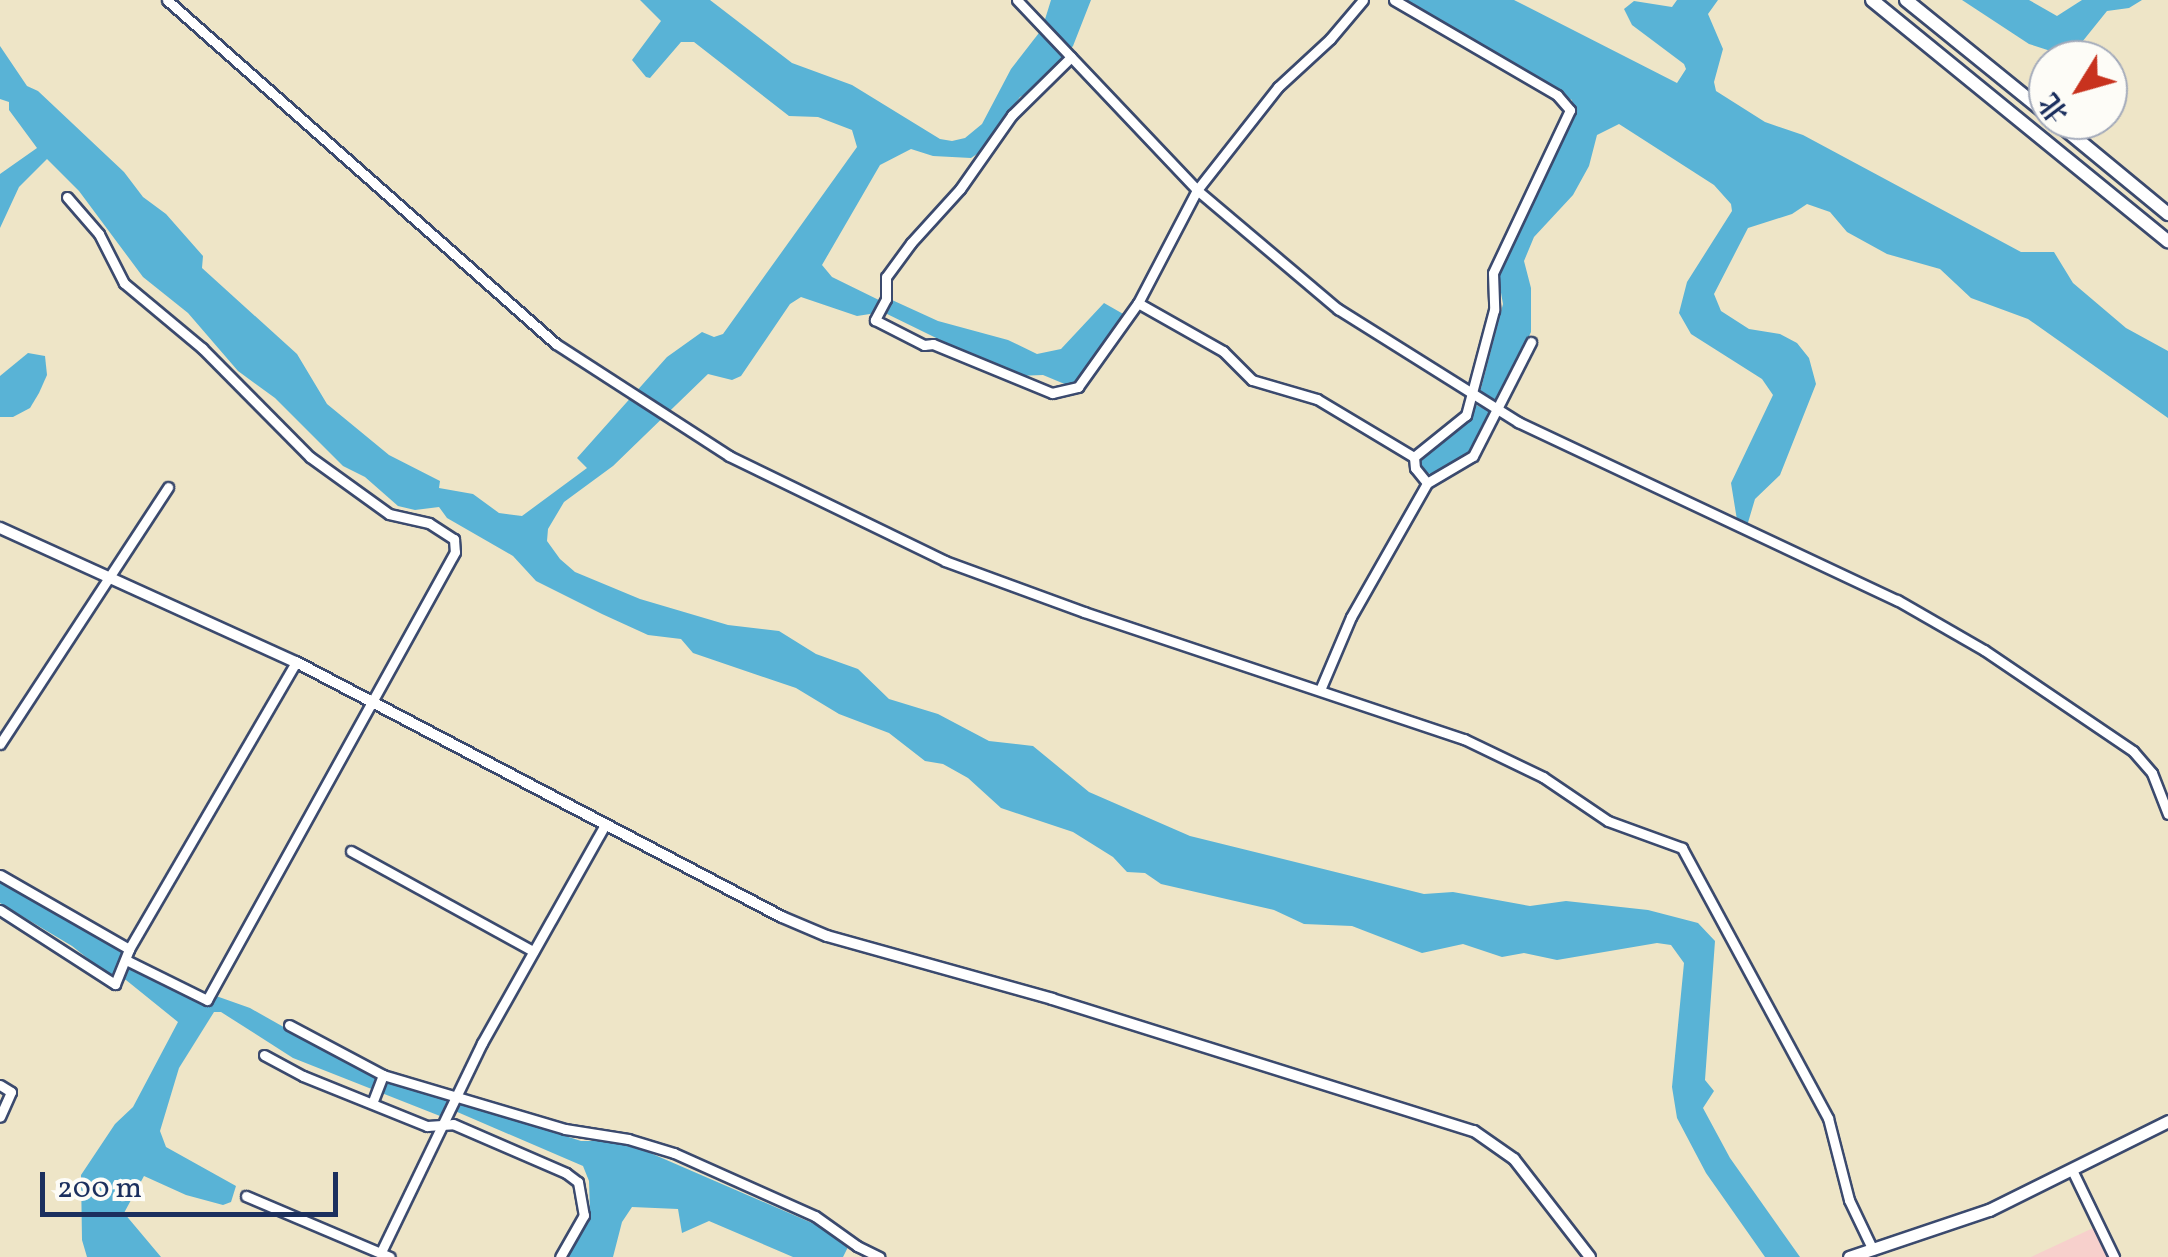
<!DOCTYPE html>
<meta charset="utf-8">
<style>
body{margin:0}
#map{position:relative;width:2168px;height:1257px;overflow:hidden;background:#eee5c7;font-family:Vollkorn,"Noto Serif SC",serif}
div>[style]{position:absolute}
.built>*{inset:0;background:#f7d0cc}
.water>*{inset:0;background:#59b3d6}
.roads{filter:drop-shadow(2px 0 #3b4a6e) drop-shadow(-2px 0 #3b4a6e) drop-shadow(0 2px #3b4a6e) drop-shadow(0 -2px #3b4a6e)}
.minor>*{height:9px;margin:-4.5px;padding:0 4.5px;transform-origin:4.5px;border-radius:4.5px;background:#fff}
.tertiary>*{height:10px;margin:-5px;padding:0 5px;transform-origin:5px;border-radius:5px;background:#fff}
.secondary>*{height:11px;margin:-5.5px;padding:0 5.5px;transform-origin:5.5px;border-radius:5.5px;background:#fff}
.primary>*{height:12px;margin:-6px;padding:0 6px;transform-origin:6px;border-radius:6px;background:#fff}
span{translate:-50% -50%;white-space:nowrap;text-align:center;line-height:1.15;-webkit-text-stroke:8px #fdfcf7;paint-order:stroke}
.north{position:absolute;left:2028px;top:40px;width:100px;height:100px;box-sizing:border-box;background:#fdfcf7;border:2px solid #a3aaba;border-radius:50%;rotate:233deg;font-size:28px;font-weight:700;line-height:40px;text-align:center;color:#1b2f5e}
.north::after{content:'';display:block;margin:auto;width:35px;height:45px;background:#c8321e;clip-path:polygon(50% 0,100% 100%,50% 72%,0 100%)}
.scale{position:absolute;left:40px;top:1172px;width:298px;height:45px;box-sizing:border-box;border:5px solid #1b2f5e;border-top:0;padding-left:12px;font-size:30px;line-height:35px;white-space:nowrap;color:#1b2f5e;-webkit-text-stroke:8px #fdfcf7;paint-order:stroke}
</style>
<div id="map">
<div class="built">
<div style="clip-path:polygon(2093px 1228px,2108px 1257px,2031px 1257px)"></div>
</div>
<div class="water">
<div style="clip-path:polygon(640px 0,710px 0,792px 63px,852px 85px,940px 139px,952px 141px,965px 138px,982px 124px,1011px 69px,1042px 29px,1051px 0,1091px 0,1073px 46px,1034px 90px,1020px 97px,983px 150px,971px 158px,933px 156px,911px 149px,880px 165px,822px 265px,832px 277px,887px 304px,892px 300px,938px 321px,1008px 340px,1037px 354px,1061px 349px,1104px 303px,1125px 315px,1076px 383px,1067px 385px,1043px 375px,1014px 376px,883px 312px,857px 316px,801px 297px,790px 304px,741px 376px,732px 380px,708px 374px,613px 466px,564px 502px,548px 529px,547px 541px,560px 559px,575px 572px,640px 599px,728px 625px,779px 631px,816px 654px,858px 669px,889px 699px,938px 714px,989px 741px,1033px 746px,1089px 792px,1190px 836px,1424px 894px,1453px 892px,1530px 906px,1566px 901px,1648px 910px,1698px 923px,1715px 941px,1705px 1080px,1714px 1091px,1703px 1108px,1730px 1158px,1800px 1257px,1765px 1257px,1706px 1173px,1677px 1118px,1672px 1087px,1684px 963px,1671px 945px,1657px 943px,1557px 960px,1524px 953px,1502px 957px,1463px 944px,1422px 953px,1352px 926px,1304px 924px,1274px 910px,1161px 884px,1145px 873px,1127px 872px,1113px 857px,1073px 832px,1001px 808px,968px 778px,943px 764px,925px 761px,889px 733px,839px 714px,796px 688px,693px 653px,681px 639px,648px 635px,602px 614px,536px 581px,513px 556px,447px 518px,439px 507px,415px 510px,398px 506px,365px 477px,343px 466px,275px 398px,238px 371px,188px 313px,143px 277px,79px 191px,47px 159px,19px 187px,0 228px,0 174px,37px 148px,9px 110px,9px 102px,0 99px,0 46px,27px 86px,38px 91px,124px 172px,143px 197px,166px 214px,203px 256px,202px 268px,297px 354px,327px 404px,389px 455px,440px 481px,439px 488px,473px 494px,499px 513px,522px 516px,587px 468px,577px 458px,667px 357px,702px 332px,714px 337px,723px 334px,857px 147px,852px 130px,818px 117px,789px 116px,694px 42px,681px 42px,650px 78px,646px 77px,632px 60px,661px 21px)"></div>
<div style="clip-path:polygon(1399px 0,1514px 0,1677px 83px,1686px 69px,1684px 64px,1632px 25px,1624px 9px,1634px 1px,1672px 7px,1677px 0,1718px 0,1708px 14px,1723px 49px,1714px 82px,1716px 91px,1765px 122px,1803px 135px,2021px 252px,2054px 252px,2073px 283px,2126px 328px,2168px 351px,2168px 418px,2028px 319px,1971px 298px,1940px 269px,1887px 254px,1847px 232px,1830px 212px,1807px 204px,1792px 214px,1748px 228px,1714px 294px,1721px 311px,1749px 329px,1780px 334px,1797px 343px,1809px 358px,1816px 384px,1780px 475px,1755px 499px,1747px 526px,1737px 520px,1731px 483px,1773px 395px,1762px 379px,1691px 334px,1679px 313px,1687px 282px,1732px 211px,1731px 204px,1714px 185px,1619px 124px,1597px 135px,1589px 166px,1573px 195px,1534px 237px,1524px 261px,1531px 288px,1531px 332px,1499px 402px,1480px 392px,1503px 304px,1497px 270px,1565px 133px,1573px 113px,1572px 100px)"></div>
<div style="clip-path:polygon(1962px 0,2029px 0,2057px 16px,2082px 0,2142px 0,2129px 8px,2107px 11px,2078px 47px,2063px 55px,2029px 44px)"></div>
<div style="clip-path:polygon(28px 353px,45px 356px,47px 375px,39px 393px,30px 408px,13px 417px,0 417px,0 376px)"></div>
<div style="clip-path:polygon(1474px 404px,1493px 413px,1473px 449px,1436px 475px,1427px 473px,1420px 463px,1423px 455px,1434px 443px,1460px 429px)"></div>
<div style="clip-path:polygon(0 879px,124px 952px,137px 968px,250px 1008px,358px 1069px,581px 1141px,610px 1141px,648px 1152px,819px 1226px,848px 1247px,843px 1257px,793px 1257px,709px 1221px,682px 1233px,678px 1209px,632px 1207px,622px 1222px,613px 1257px,565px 1257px,590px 1211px,589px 1181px,583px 1166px,455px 1111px,440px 1116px,293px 1058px,221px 1012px,214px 1012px,179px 1068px,160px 1131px,166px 1147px,236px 1186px,231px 1202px,223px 1205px,186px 1195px,144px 1176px,124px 1213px,161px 1257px,87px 1257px,82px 1240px,81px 1175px,115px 1124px,133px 1107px,178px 1022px,126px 980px,111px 977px,72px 946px,0 903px)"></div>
</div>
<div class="roads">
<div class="minor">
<div style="left:167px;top:0;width:519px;rotate:41.49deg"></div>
<div style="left:556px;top:344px;width:206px;rotate:32.9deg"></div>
<div style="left:729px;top:456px;width:240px;rotate:25.9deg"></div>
<div style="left:945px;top:561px;width:148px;rotate:20.1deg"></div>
<div style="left:1084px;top:612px;width:401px;rotate:18.5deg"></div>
<div style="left:1464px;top:739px;width:88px;rotate:25.7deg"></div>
<div style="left:1543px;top:777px;width:78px;rotate:34.1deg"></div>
<div style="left:1608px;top:821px;width:79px;rotate:20deg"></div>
<div style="left:1682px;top:848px;width:307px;rotate:61.6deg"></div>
<div style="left:1828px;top:1118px;width:85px;rotate:75.6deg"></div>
<div style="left:1849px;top:1200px;width:55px;rotate:64.4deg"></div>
<div style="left:1017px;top:0;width:262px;rotate:46.5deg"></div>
<div style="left:1197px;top:190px;width:185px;rotate:40.2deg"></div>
<div style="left:1338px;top:309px;width:213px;rotate:32.1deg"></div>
<div style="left:1518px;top:422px;width:419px;rotate:25.2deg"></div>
<div style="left:1897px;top:600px;width:100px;rotate:29.9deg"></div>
<div style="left:1984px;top:650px;width:180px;rotate:34.1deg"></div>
<div style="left:2133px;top:751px;width:29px;rotate:49deg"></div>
<div style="left:2152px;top:773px;width:44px;rotate:68.7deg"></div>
<div style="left:1394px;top:0;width:189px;rotate:30.2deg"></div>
<div style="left:1557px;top:95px;width:20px;rotate:49deg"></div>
<div style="left:1570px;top:110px;width:180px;rotate:115.3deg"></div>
<div style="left:1493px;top:273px;width:37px;rotate:88deg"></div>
<div style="left:1494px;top:310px;width:109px;rotate:104.9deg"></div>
<div style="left:1466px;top:415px;width:67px;rotate:141.1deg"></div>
<div style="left:1414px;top:457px;width:11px;rotate:85deg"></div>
<div style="left:1415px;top:468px;width:19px;rotate:51deg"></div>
<div style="left:1071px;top:57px;width:83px;rotate:135.5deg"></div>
<div style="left:1012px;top:115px;width:90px;rotate:125.1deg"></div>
<div style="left:960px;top:189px;width:73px;rotate:132.2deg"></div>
<div style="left:911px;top:243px;width:42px;rotate:126.3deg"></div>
<div style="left:886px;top:277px;width:22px;rotate:90deg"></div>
<div style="left:886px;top:299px;width:24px;rotate:118deg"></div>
<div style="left:875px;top:320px;width:55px;rotate:27deg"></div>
<div style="left:924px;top:345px;width:9px;rotate:-6deg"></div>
<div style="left:933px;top:344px;width:129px;rotate:22.4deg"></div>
<div style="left:1052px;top:393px;width:27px;rotate:-13deg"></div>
<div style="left:1078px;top:387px;width:103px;rotate:-54.5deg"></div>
<div style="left:1138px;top:303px;width:127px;rotate:-62.4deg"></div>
<div style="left:1197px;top:190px;width:131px;rotate:-51.8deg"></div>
<div style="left:1278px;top:87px;width:71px;rotate:-42.7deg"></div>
<div style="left:1330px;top:39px;width:51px;rotate:-49.8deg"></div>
<div style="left:67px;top:197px;width:49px;rotate:49.1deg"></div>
<div style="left:99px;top:234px;width:55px;rotate:63deg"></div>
<div style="left:124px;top:283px;width:102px;rotate:39.8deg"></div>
<div style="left:202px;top:348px;width:153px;rotate:45.3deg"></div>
<div style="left:310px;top:457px;width:97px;rotate:35.8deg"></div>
<div style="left:389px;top:514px;width:41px;rotate:12.7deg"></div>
<div style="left:429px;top:523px;width:30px;rotate:33deg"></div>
<div style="left:454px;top:539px;width:13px;rotate:86deg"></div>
<div style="left:455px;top:552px;width:512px;rotate:118.97deg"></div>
<div style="left:207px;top:1000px;width:88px;rotate:-153.7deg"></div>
<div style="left:1138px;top:303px;width:98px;rotate:29.5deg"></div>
<div style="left:1223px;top:351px;width:41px;rotate:45deg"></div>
<div style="left:1252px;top:380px;width:68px;rotate:16.3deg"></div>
<div style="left:1317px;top:399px;width:113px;rotate:30.9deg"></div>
<div style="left:1320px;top:690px;width:79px;rotate:-67deg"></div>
<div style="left:1351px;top:617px;width:154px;rotate:-60.4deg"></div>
<div style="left:1427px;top:483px;width:53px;rotate:-30.4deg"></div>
<div style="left:1473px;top:456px;width:128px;rotate:-63deg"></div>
<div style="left:0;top:744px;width:307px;rotate:-56.8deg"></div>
<div style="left:351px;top:851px;width:208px;rotate:28.8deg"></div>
<div style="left:0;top:875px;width:149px;rotate:29.8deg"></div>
<div style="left:0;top:910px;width:137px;rotate:32.8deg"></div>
<div style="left:115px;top:984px;width:38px;rotate:-68deg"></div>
<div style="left:129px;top:949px;width:332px;rotate:-59.8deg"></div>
<div style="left:289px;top:1025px;width:106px;rotate:28deg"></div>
<div style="left:383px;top:1075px;width:190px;rotate:16.5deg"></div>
<div style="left:565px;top:1129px;width:64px;rotate:9deg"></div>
<div style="left:628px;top:1139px;width:48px;rotate:16.9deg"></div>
<div style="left:674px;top:1153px;width:154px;rotate:24.1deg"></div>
<div style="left:815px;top:1216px;width:52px;rotate:35.5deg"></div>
<div style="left:857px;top:1246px;width:25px;rotate:26deg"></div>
<div style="left:264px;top:1055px;width:44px;rotate:28.3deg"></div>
<div style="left:303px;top:1076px;width:134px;rotate:22deg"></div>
<div style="left:427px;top:1126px;width:26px;rotate:-4deg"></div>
<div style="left:453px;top:1124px;width:123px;rotate:23.4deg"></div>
<div style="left:566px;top:1173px;width:15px;rotate:37deg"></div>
<div style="left:578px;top:1182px;width:34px;rotate:80deg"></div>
<div style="left:584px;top:1215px;width:48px;rotate:119.7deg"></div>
<div style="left:0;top:1085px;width:13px;rotate:32deg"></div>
<div style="left:11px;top:1092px;width:27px;rotate:114deg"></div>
<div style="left:373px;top:1101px;width:28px;rotate:-69deg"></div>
<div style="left:2072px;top:1170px;width:97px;rotate:64.2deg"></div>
<div style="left:246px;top:1196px;width:156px;rotate:23deg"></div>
<div style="left:381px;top:1252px;width:232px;rotate:-64.2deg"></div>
<div style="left:482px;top:1043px;width:250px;rotate:-60.6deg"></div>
</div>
<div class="tertiary">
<div style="left:0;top:528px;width:325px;rotate:24.4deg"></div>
<div style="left:296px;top:662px;width:549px;rotate:27.69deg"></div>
<div style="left:782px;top:917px;width:49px;rotate:22.9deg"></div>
<div style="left:827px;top:936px;width:234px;rotate:15.6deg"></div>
<div style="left:1052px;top:999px;width:442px;rotate:17.4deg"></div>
<div style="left:1474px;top:1131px;width:49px;rotate:35deg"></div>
<div style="left:1514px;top:1159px;width:124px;rotate:52.2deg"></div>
</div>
<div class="secondary">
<div style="left:1849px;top:1257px;width:148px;rotate:-18.6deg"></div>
<div style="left:1989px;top:1210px;width:200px;rotate:-26.4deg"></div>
</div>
<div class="primary">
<div style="left:1872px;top:0;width:382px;rotate:39.2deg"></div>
<div style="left:1906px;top:0;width:183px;rotate:39deg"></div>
<div style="left:2054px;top:120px;width:148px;rotate:39.5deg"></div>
</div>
</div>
<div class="north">北</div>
<div class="scale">200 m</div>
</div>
